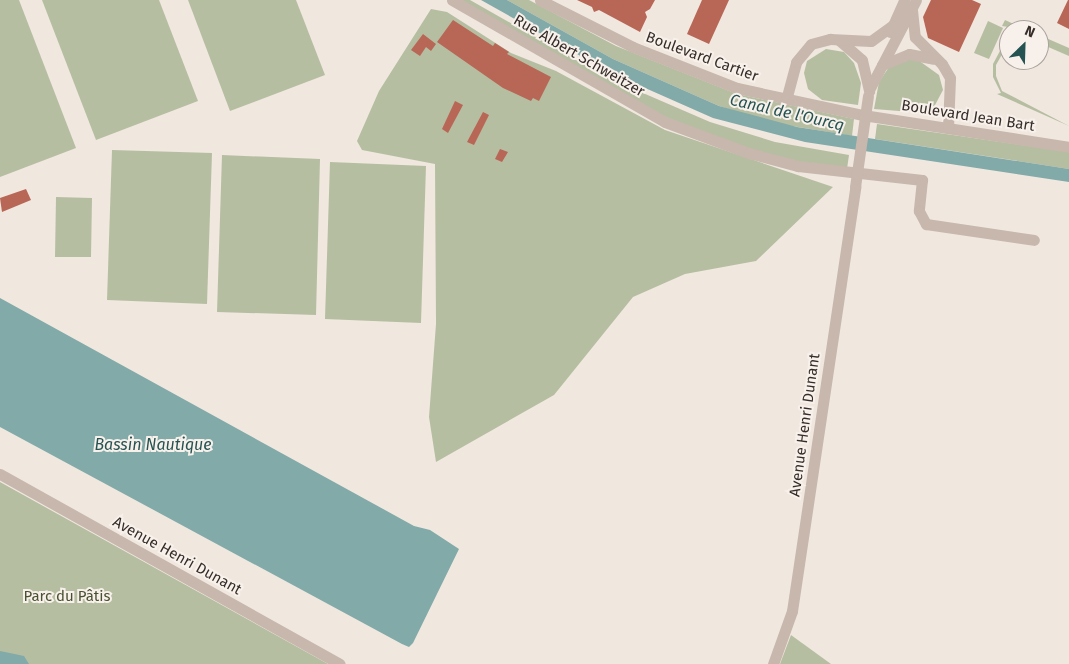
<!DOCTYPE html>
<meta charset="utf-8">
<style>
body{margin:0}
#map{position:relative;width:1069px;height:664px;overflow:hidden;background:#f0e7df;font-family:"Fira Sans",sans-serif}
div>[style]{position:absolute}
.green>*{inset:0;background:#b6bea1}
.water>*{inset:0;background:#81aaa9}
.building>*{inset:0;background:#b86655}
.minor>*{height:11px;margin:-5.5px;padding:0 5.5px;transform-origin:5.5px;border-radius:5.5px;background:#c7b7ac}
.minor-bridge>*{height:11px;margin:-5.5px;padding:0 5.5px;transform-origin:5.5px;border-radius:5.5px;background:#c7b7ac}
span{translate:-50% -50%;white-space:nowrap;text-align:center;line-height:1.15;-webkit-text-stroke:4px #f8f1eb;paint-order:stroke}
.street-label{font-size:15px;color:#362d2a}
.park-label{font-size:15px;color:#485231}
.water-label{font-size:16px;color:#245352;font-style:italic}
.north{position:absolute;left:999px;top:20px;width:50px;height:50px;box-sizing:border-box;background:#f8f1eb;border:1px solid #aaa39e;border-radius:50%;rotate:24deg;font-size:14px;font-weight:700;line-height:20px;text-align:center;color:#362d2a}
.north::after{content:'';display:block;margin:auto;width:18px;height:22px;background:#245352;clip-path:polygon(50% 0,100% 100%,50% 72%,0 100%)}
</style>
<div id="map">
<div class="green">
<div style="clip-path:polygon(0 0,19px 0,76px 148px,0 177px)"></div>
<div style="clip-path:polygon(42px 0,159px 0,198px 101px,96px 140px)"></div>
<div style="clip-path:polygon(188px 0,296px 0,325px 75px,230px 111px)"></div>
<div style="clip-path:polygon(458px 0,470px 0,606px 77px,710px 122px,775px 142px,849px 155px,847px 169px,794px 162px,725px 142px,659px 114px)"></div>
<div style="clip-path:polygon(507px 0,529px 0,616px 46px,737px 94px,854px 119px,852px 136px,774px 123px,719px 106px,613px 59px)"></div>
<div style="clip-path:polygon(431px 9px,447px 12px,511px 53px,556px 71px,665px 130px,833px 187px,756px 261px,685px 274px,633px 297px,554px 395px,436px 462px,429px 417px,436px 324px,435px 164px,362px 150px,357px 141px,379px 91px)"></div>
<div style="clip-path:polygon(1005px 20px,1027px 30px,1002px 26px)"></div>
<div style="clip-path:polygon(988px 21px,1003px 28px,989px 59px,974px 53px)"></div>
<div style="clip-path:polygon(1039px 35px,1069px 48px,1069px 56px,1039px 43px)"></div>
<div style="clip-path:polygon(1009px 42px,996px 65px,996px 76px,1002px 91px,1069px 126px,997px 94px,1001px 93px,993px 77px,993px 64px,1001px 49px)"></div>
<div style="clip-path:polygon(826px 49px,844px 52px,854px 63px,861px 83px,858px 105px,822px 100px,808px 89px,804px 73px,807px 61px)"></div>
<div style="clip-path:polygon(899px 59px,918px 60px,939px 75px,943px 90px,935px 105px,924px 113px,874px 109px,879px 82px,891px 64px)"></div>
<div style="clip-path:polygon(877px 124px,1069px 152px,1069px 169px,875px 139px)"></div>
<div style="clip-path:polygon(112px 150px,212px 153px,207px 304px,107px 300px)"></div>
<div style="clip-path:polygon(222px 155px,320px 159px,316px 315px,217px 312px)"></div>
<div style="clip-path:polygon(330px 162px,426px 166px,421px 323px,325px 319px)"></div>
<div style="clip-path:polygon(56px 197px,92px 198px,91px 257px,55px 257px)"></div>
<div style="clip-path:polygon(0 482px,36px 502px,328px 664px,0 664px)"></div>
<div style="clip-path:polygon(791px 635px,831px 664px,780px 664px)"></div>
</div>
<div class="water">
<div style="clip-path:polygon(481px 0,507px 0,613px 59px,719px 106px,797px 127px,1069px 169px,1069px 182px,805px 142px,713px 118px,609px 72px)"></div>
<div style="clip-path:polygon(0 298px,414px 526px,430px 530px,459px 549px,413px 643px,409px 647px,402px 644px,0 427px)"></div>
<div style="clip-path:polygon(0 651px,24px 656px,29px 664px,0 664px)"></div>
</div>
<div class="building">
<div style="clip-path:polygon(577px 0,655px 0,650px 9px,645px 12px,647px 17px,640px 32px,599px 10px,594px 12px,592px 7px)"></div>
<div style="clip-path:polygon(702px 0,729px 0,709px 44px,687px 34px)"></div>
<div style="clip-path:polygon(931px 0,972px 0,981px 4px,959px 52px,928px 38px,923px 17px)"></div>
<div style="clip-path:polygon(1068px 0,1069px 0,1069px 29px,1057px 23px)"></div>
<div style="clip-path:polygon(453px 20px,493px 46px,495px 43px,509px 52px,507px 54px,551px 77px,539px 101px,533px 98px,531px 101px,503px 88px,437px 42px)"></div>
<div style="clip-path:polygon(423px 34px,436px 44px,431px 51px,426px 47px,420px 56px,411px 50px)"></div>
<div style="clip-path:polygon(455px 101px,463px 105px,448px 133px,442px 129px)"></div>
<div style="clip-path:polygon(483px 112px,489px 115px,474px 145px,467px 142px)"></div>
<div style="clip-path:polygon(500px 149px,508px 152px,502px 162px,495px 159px)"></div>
<div style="clip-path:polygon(26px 189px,31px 200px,2px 212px,0 198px)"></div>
</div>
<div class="minor">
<div style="left:452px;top:0;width:245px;rotate:29.8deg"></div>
<div style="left:665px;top:122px;width:90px;rotate:20.3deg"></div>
<div style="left:749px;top:153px;width:51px;rotate:14.9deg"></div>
<div style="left:798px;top:166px;width:125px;rotate:6.4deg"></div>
<div style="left:922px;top:180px;width:31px;rotate:96deg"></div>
<div style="left:919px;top:211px;width:15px;rotate:62deg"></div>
<div style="left:926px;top:224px;width:109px;rotate:8.4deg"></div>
<div style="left:540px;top:0;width:104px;rotate:26.8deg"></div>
<div style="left:633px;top:47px;width:112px;rotate:21.5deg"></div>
<div style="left:737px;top:88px;width:129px;rotate:12.1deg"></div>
<div style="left:863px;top:115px;width:208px;rotate:8.8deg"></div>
<div style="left:912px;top:10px;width:27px;rotate:84deg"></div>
<div style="left:915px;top:37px;width:38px;rotate:45deg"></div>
<div style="left:942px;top:64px;width:16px;rotate:60deg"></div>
<div style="left:950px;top:78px;width:50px;rotate:92.3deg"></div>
<div style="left:890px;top:32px;width:35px;rotate:-66deg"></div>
<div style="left:839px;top:40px;width:30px;rotate:41deg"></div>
<div style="left:862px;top:60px;width:32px;rotate:77deg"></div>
<div style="left:882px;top:65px;width:29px;rotate:-22deg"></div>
<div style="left:909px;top:54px;width:25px;rotate:11deg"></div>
<div style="left:870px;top:88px;width:99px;rotate:-62.4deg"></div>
<div style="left:786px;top:100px;width:39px;rotate:-75deg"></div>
<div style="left:796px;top:62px;width:23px;rotate:-50deg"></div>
<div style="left:811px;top:44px;width:20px;rotate:-15deg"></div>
<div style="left:830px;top:39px;width:41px;rotate:2.8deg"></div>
<div style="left:871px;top:41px;width:26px;rotate:-36deg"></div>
<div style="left:0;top:474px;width:389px;rotate:29.2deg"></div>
<div style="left:773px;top:664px;width:56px;rotate:-70.3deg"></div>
<div style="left:792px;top:611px;width:429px;rotate:-81.5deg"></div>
</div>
<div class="minor-bridge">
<div style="left:855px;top:187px;width:92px;rotate:-81.9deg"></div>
</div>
<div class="street-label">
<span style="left:579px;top:56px;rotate:30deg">Rue Albert Schweitzer</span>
<span style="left:702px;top:57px;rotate:20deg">Boulevard Cartier</span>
<span style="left:968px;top:116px;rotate:9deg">Boulevard Jean Bart</span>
<span style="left:805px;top:425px;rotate:-82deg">Avenue Henri Dunant</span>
<span style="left:177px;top:556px;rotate:29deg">Avenue Henri Dunant</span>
</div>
<div class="park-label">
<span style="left:67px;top:597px">Parc du Pâtis</span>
</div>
<div class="water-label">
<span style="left:787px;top:113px;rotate:13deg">Canal de l'Ourcq</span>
<span style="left:153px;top:445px">Bassin Nautique</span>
</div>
<div class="north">N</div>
</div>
